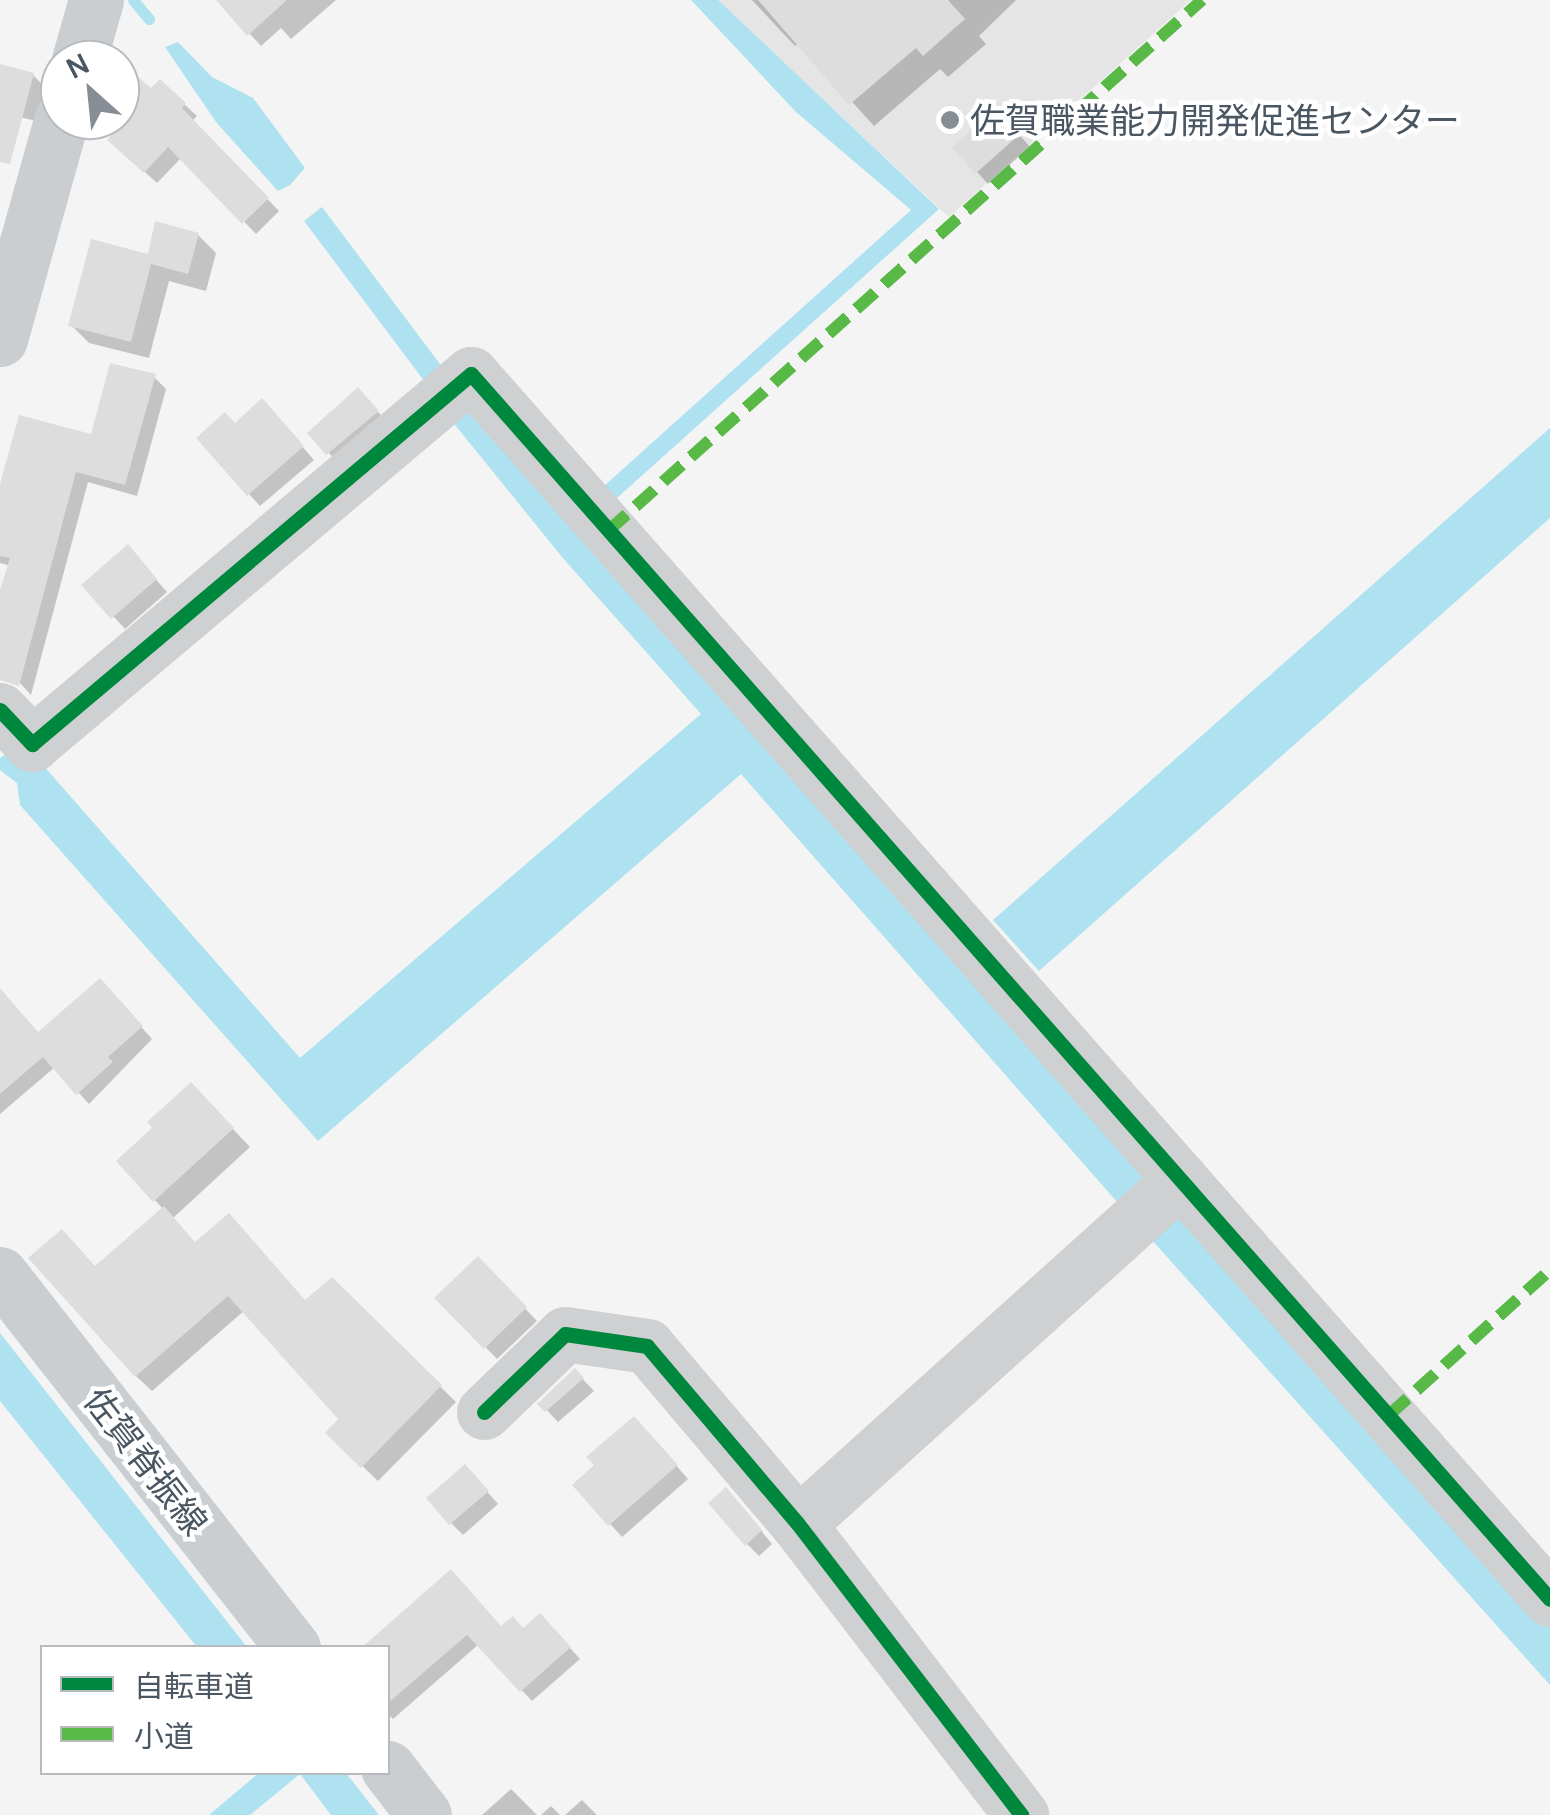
<!DOCTYPE html>
<meta charset="utf-8">
<style>
body{margin:0}
#map{position:relative;width:1550px;height:1815px;overflow:hidden;background:#f4f4f4;font-family:Manrope,"Noto Sans JP",sans-serif}
div>[style]{position:absolute}
.education>*{inset:0;background:#e6e5e6}
.water>*{inset:0;background:#aee2f0}
.shadow>*{inset:0;background:#0003}
.stream>*{height:11px;margin:-5.5px;padding:0 5.5px;transform-origin:5.5px;border-radius:5.5px;background:#aee2f0}
.building>*{inset:0;background:#ddddde}
.minor>*{height:55px;margin:-27.5px;padding:0 27.5px;transform-origin:27.5px;border-radius:27.5px;background:#ced0d2}
.major>*{height:55px;margin:-27.5px;padding:0 27.5px;transform-origin:27.5px;border-radius:27.5px;background:#caced1}
.quiet>*{height:12px;margin-top:-6px;transform-origin:0;background:repeating-linear-gradient(90deg,#58b947 0 25px,transparent 0 37px)}
.cycleway>*{height:15px;margin:-7.5px;padding:0 7.5px;transform-origin:7.5px;border-radius:7.5px;background:#00873e}
.dots>*{width:28px;height:28px;translate:-50% -50%;box-sizing:border-box;border:5px solid #fff;border-radius:50%}
span{translate:-50% -50%;white-space:nowrap;text-align:center;line-height:1.15;-webkit-text-stroke:9px #fff;paint-order:stroke}
.poi-label{font-size:35px;color:#4a5661}
.left{translate:0 -50%;text-align:left}
.street-label{font-size:35px;color:#4a5661}
.legend{position:absolute;left:40px;top:1645px;width:350px;height:130px;box-sizing:border-box;background:#fff;border:2px solid #b7bbc0;margin:0;padding:12px 18px;list-style:none;font-size:30px;color:#4a5661}
.legend li{display:flex;align-items:center;gap:20px;height:50px}
.legend b{width:50px;border:2px solid #b7bbc0}
.north{position:absolute;left:40px;top:40px;width:100px;height:100px;box-sizing:border-box;background:#fff;border:2px solid #b7bbc0;border-radius:50%;rotate:333deg;font-size:28px;font-weight:700;line-height:40px;text-align:center;color:#4a5661}
.north::after{content:'';display:block;margin:auto;width:35px;height:45px;background:#868d94;clip-path:polygon(50% 0,100% 100%,50% 72%,0 100%)}
</style>
<div id="map">
<div class="education">
<div style="clip-path:polygon(717px 0,1191px 0,949px 217px)"></div>
</div>
<div class="water">
<div style="clip-path:polygon(691px 0,718px 0,939px 209px,617px 498px,604px 486px,911px 210px,796px 112px)"></div>
<div style="clip-path:polygon(178px 42px,212px 77px,253px 98px,305px 168px,290px 185px,278px 191px,216px 122px,165px 47px)"></div>
<div style="clip-path:polygon(322px 207px,443px 368px,425px 382px,304px 221px)"></div>
<div style="clip-path:polygon(471px 399px,1151px 1175px,1118px 1203px,741px 774px,318px 1141px,20px 805px,17px 783px,0 770px,0 758px,7px 753px,28px 771px,42px 764px,300px 1058px,701px 714px,562px 557px,451px 420px)"></div>
<div style="clip-path:polygon(1550px 428px,1550px 518px,1039px 971px,993px 920px)"></div>
<div style="clip-path:polygon(1182px 1206px,1550px 1621px,1550px 1685px,1151px 1239px)"></div>
<div style="clip-path:polygon(0 1333px,247px 1647px,197px 1647px,0 1401px)"></div>
<div style="clip-path:polygon(260px 1772px,346px 1773px,379px 1815px,331px 1815px,300px 1774px,250px 1815px,209px 1815px)"></div>
</div>
<div class="shadow">
<div style="clip-path:polygon(241px 0,336px 0,291px 39px,281px 28px,261px 46px,229px 11px)"></div>
<div style="clip-path:polygon(752px 0,1016px 0,979px 36px,986px 44px,948px 77px,940px 69px,874px 126px,799px 43px,795px 46px)"></div>
<div style="clip-path:polygon(0 67px,33px 75px,45px 87px,36px 121px,0 112px)"></div>
<div style="clip-path:polygon(160px 82px,197px 116px,192px 121px,279px 211px,256px 234px,182px 157px,157px 183px,122px 151px,117px 132px,105px 120px,120px 120px,120px 102px,151px 92px)"></div>
<div style="clip-path:polygon(1009px 123px,1030px 147px,988px 184px,977px 172px)"></div>
<div style="clip-path:polygon(198px 235px,216px 253px,206px 291px,169px 281px,149px 358px,89px 343px,71px 325px,150px 257px)"></div>
<div style="clip-path:polygon(154px 377px,166px 389px,137px 496px,88px 482px,31px 695px,0 661px,0 590px,24px 569px,0 563px,0 504px,93px 437px)"></div>
<div style="clip-path:polygon(370px 403px,389px 424px,340px 465px,310px 433px)"></div>
<div style="clip-path:polygon(274px 414px,314px 460px,260px 506px,249px 494px)"></div>
<div style="clip-path:polygon(139px 560px,167px 592px,125px 629px,85px 585px)"></div>
<div style="clip-path:polygon(0 990px,39px 1034px,111px 993px,152px 1039px,89px 1104px,55px 1067px,0 1114px)"></div>
<div style="clip-path:polygon(209px 1104px,250px 1147px,172px 1219px,196px 1244px,306px 1302px,332px 1280px,456px 1402px,378px 1481px,328px 1433px,342px 1419px,245px 1310px,152px 1391px,136px 1376px,96px 1269px,164px 1210px,119px 1161px)"></div>
<div style="clip-path:polygon(478px 1259px,537px 1321px,497px 1359px,438px 1298px)"></div>
<div style="clip-path:polygon(575px 1371px,594px 1391px,558px 1422px,541px 1404px)"></div>
<div style="clip-path:polygon(646px 1431px,688px 1479px,622px 1537px,575px 1485px)"></div>
<div style="clip-path:polygon(477px 1480px,498px 1504px,463px 1535px,451px 1523px)"></div>
<div style="clip-path:polygon(738px 1502px,772px 1544px,759px 1556px,747px 1544px)"></div>
<div style="clip-path:polygon(551px 1627px,580px 1659px,532px 1701px,479px 1644px,393px 1719px,388px 1714px,388px 1648px,502px 1629px)"></div>
<div style="clip-path:polygon(511px 1789px,537px 1815px,482px 1815px)"></div>
<div style="clip-path:polygon(582px 1800px,597px 1815px,565px 1815px)"></div>
<div style="clip-path:polygon(551px 1806px,560px 1815px,541px 1815px)"></div>
</div>
<div class="stream">
<div style="left:133px;top:0;width:25px;rotate:50deg"></div>
</div>
<div class="building">
<div style="clip-path:polygon(216px 0,287px 0,247px 36px)"></div>
<div style="clip-path:polygon(758px 0,948px 0,965px 19px,923px 56px,916px 48px,849px 105px)"></div>
<div style="clip-path:polygon(0 64px,34px 73px,10px 164px,0 162px)"></div>
<div style="clip-path:polygon(138px 77px,151px 88px,160px 79px,186px 103px,182px 108px,269px 198px,242px 224px,168px 147px,144px 173px,107px 140px,120px 125px,120px 98px)"></div>
<div style="clip-path:polygon(997px 108px,1020px 134px,975px 174px,952px 147px)"></div>
<div style="clip-path:polygon(155px 221px,199px 233px,188px 274px,151px 264px,131px 342px,68px 326px,91px 239px,148px 254px)"></div>
<div style="clip-path:polygon(110px 363px,156px 374px,125px 485px,76px 472px,19px 686px,0 680px,0 590px,10px 558px,0 556px,0 484px,19px 415px,91px 434px)"></div>
<div style="clip-path:polygon(358px 387px,379px 411px,326px 455px,307px 433px)"></div>
<div style="clip-path:polygon(262px 398px,304px 446px,247px 496px,196px 438px,225px 412px,235px 423px)"></div>
<div style="clip-path:polygon(128px 544px,157px 579px,111px 619px,81px 585px)"></div>
<div style="clip-path:polygon(100px 978px,143px 1026px,108px 1057px,113px 1062px,76px 1095px,43px 1057px,0 1094px,0 988px,38px 1032px)"></div>
<div style="clip-path:polygon(191px 1082px,234px 1128px,153px 1202px,116px 1161px,152px 1128px,147px 1122px)"></div>
<div style="clip-path:polygon(164px 1206px,195px 1242px,229px 1213px,305px 1300px,332px 1277px,442px 1385px,361px 1468px,325px 1433px,338px 1419px,228px 1296px,135px 1377px,28px 1258px,62px 1229px,95px 1266px)"></div>
<div style="clip-path:polygon(478px 1256px,527px 1307px,484px 1349px,434px 1298px)"></div>
<div style="clip-path:polygon(575px 1368px,584px 1378px,545px 1412px,537px 1404px)"></div>
<div style="clip-path:polygon(634px 1416px,678px 1465px,608px 1526px,572px 1485px,594px 1465px,586px 1457px)"></div>
<div style="clip-path:polygon(465px 1464px,489px 1491px,449px 1525px,426px 1498px)"></div>
<div style="clip-path:polygon(726px 1487px,762px 1530px,745px 1546px,708px 1503px)"></div>
<div style="clip-path:polygon(451px 1569px,501px 1626px,513px 1616px,523px 1628px,540px 1613px,571px 1647px,520px 1692px,467px 1635px,388px 1703px,388px 1648px,361px 1648px)"></div>
</div>
<div class="minor">
<div style="left:0;top:710px;width:47px;rotate:46.7deg"></div>
<div style="left:32px;top:744px;width:574px;rotate:-40.13deg"></div>
<div style="left:471px;top:374px;width:1632px;rotate:48.63deg"></div>
<div style="left:484px;top:1412px;width:112px;rotate:-43.9deg"></div>
<div style="left:565px;top:1334px;width:83px;rotate:8.3deg"></div>
<div style="left:647px;top:1346px;width:233px;rotate:49.7deg"></div>
<div style="left:798px;top:1524px;width:367px;rotate:52.5deg"></div>
<div style="left:798px;top:1524px;width:515px;rotate:-42.01deg"></div>
</div>
<div class="major">
<div style="left:79px;top:60px;width:62px;rotate:-74.2deg"></div>
<div style="left:0;top:339px;width:227px;rotate:-74.4deg"></div>
<div style="left:0;top:1274px;width:475px;rotate:51.9deg"></div>
<div style="left:388px;top:1768px;width:59px;rotate:52.5deg"></div>
</div>
<div class="quiet">
<div style="left:608px;top:531px;width:797px;rotate:-41.79deg"></div>
<div style="left:1389px;top:1415px;width:217px;rotate:-42deg"></div>
</div>
<div class="cycleway">
<div style="left:0;top:710px;width:47px;rotate:46.7deg"></div>
<div style="left:32px;top:744px;width:574px;rotate:-40.13deg"></div>
<div style="left:471px;top:374px;width:1632px;rotate:48.63deg"></div>
<div style="left:484px;top:1412px;width:112px;rotate:-43.9deg"></div>
<div style="left:565px;top:1334px;width:83px;rotate:8.3deg"></div>
<div style="left:647px;top:1346px;width:233px;rotate:49.7deg"></div>
<div style="left:798px;top:1524px;width:367px;rotate:52.5deg"></div>
</div>
<div class="dots">
<div style="left:950px;top:120px;background:#868d94"></div>
</div>
<div class="poi-label">
<span class="left" style="left:970px;top:120px">佐賀職業能力開発促進センター</span>
</div>
<div class="street-label">
<span style="left:146px;top:1461px;rotate:52deg">佐賀脊振線</span>
</div>
<ul class="legend">
<li><b style="height:12px;background:#00873e"></b>自転車道</li>
<li><b style="height:12px;background:#58b947"></b>小道</li>
</ul>
<div class="north">N</div>
</div>
